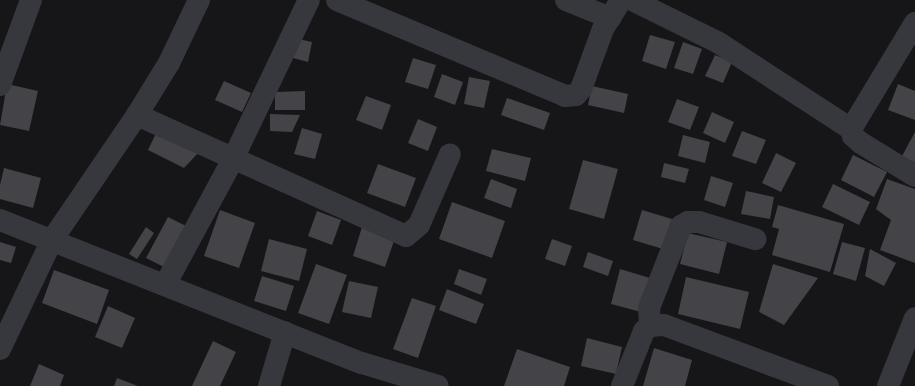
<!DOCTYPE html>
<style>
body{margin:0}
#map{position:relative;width:915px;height:386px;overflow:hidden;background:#161618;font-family:"PT Sans Narrow",sans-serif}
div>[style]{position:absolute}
.building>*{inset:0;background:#434348}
.minor>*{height:22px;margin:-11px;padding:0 11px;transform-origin:11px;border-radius:11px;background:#37383d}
.tertiary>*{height:22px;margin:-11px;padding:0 11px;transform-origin:11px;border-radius:11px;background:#37383d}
span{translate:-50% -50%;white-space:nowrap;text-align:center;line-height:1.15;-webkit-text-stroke:3.5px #111113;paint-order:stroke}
</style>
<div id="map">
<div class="building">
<div style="clip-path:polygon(650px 35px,675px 42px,666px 69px,642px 61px)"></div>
<div style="clip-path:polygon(298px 39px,312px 42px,308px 62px,293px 58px)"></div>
<div style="clip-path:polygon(683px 42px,702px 49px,693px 74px,674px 68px)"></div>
<div style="clip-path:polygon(715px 55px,732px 62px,723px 83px,705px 76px)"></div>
<div style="clip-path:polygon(413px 58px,436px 65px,428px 89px,405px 82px)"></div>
<div style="clip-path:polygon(442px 74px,463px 82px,455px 105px,434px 97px)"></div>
<div style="clip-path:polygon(469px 77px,490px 81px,484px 108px,464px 104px)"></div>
<div style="clip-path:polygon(224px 81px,251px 93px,242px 112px,215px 100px)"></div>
<div style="clip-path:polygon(7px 84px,38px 91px,29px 131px,0 125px)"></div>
<div style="clip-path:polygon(898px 84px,915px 91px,915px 120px,888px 110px)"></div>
<div style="clip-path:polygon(592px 86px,628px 94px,624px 113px,588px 105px)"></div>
<div style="clip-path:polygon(305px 91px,305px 110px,275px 110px,275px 92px)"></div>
<div style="clip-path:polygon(366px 96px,391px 105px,382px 130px,356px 120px)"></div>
<div style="clip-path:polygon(507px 98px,550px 113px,544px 130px,501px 115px)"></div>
<div style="clip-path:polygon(677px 99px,699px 107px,690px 130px,668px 122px)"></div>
<div style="clip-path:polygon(712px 112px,734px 122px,725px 143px,703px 133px)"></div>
<div style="clip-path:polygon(270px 114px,300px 115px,292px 132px,270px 131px)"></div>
<div style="clip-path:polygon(418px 119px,437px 127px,428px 151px,408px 143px)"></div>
<div style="clip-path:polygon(302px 128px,322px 134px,315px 159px,294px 154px)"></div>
<div style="clip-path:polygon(158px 129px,201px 150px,184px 168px,148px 150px)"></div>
<div style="clip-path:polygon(742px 131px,766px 140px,756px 164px,732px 156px)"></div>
<div style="clip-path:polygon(915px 132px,915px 163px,902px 156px)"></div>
<div style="clip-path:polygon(683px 135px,710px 142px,705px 163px,678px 156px)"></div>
<div style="clip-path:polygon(492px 149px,531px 158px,525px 181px,486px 171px)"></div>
<div style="clip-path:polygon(776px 153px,796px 163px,781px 192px,762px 183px)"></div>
<div style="clip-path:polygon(853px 155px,887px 172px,874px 197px,841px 180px)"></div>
<div style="clip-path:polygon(583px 160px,618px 169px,604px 219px,569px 209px)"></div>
<div style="clip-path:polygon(664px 163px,689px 169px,685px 183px,661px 177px)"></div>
<div style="clip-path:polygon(378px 164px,416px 178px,405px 207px,367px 193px)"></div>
<div style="clip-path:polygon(4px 168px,41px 178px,33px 208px,0 199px,0 185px)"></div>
<div style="clip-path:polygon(711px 176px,733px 183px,725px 207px,704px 200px)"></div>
<div style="clip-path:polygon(491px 179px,517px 189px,511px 208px,484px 198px)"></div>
<div style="clip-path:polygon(887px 179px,915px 189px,915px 263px,880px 250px,891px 220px,876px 209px)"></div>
<div style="clip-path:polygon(833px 184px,870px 202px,859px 225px,822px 207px)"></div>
<div style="clip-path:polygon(746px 191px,774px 197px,770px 219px,741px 214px)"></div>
<div style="clip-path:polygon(452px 202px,505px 221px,492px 258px,439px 239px)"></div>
<div style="clip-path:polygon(778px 205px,844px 224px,830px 272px,772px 255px,779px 229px,772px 227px)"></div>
<div style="clip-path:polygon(220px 210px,255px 223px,239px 268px,204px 256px)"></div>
<div style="clip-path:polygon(642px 210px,672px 219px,663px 249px,633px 240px)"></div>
<div style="clip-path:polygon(317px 211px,341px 220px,332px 245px,308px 236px)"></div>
<div style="clip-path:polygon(168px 217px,188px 227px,166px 268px,146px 258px)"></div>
<div style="clip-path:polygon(146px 227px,154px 233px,137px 259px,129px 254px)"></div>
<div style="clip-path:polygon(362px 227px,395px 238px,385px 267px,353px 256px)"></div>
<div style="clip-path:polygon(688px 233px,727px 242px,719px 274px,680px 264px)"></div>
<div style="clip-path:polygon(269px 239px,307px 249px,299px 281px,261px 271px)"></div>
<div style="clip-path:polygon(552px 239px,572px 246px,565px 266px,545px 259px)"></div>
<div style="clip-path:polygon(0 242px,16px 247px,11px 263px,0 260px)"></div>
<div style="clip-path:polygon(842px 242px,865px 248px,856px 281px,833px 274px)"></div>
<div style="clip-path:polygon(870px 249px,896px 263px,884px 286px,865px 276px)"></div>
<div style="clip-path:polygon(588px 252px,613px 261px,608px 276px,583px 267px)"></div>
<div style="clip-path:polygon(316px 264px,347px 275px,329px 324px,298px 313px)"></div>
<div style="clip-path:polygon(773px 264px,818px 278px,784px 325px,759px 312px)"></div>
<div style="clip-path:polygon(459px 269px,487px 279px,481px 295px,454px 284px)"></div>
<div style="clip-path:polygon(620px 269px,650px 278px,641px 312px,611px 304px)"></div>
<div style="clip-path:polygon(54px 270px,109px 290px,97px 324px,42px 303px)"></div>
<div style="clip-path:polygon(262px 276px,294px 286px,286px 311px,254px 301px)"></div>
<div style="clip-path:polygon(686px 277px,749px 292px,740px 329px,678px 314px)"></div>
<div style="clip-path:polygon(349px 281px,378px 287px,371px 318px,342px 312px)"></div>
<div style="clip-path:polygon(447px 289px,484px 304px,476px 324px,439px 310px)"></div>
<div style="clip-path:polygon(412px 298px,436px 306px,418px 358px,393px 349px)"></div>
<div style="clip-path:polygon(108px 306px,135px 318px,122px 348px,95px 337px)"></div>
<div style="clip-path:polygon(587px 338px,622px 347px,616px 374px,581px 366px)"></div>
<div style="clip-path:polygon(213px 341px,236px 352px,220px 386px,192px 386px)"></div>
<div style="clip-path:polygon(654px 348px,692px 360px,685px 386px,643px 386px)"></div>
<div style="clip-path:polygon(517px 349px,570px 367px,564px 386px,504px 386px)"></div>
<div style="clip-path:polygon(39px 364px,64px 375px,60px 386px,30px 386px)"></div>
<div style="clip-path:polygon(117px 378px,138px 386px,114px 386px)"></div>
</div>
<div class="minor">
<div style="left:337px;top:0;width:247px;rotate:22.8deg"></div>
<div style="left:565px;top:96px;width:11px;rotate:-5deg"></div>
<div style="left:576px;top:95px;width:8px;rotate:-50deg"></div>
<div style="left:581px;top:89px;width:64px;rotate:-69.9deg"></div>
<div style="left:603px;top:29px;width:34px;rotate:-58deg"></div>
<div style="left:566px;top:0;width:48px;rotate:22.2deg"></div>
<div style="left:632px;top:0;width:97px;rotate:26.3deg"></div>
<div style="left:719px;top:43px;width:158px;rotate:33.1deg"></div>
<div style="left:915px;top:23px;width:124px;rotate:121.1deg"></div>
<div style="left:851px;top:129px;width:7px;rotate:74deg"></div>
<div style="left:853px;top:136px;width:11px;rotate:41deg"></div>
<div style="left:861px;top:143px;width:63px;rotate:31.4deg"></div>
<div style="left:0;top:85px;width:90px;rotate:-70deg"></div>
<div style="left:137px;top:115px;width:295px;rotate:24.2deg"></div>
<div style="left:406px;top:236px;width:17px;rotate:-40deg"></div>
<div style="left:419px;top:225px;width:77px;rotate:-66.4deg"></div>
<div style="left:165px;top:285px;width:143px;rotate:-61.6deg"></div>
<div style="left:233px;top:159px;width:176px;rotate:-64.5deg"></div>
<div style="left:650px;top:326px;width:18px;rotate:-93deg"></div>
<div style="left:649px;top:308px;width:88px;rotate:-68.7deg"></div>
<div style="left:681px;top:226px;width:8px;rotate:-30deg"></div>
<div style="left:688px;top:222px;width:11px"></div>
<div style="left:699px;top:222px;width:59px;rotate:16.9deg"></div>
<div style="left:0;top:349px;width:121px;rotate:-64.5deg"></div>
<div style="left:52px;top:240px;width:151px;rotate:-55.8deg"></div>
<div style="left:137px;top:115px;width:61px;rotate:-58.4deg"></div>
<div style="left:169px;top:63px;width:70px;rotate:-64.5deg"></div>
<div style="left:269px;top:386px;width:56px;rotate:-73.5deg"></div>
<div style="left:888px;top:386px;width:73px;rotate:-68.3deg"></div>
</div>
<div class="tertiary">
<div style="left:0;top:220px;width:389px;rotate:21.6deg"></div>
<div style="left:362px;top:363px;width:79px;rotate:16.8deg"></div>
<div style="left:622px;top:386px;width:59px;rotate:-68.2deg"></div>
<div style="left:644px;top:331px;width:8px;rotate:-40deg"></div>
<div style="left:650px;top:326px;width:14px;rotate:-4deg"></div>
<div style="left:664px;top:325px;width:175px;rotate:20.4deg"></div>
</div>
</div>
